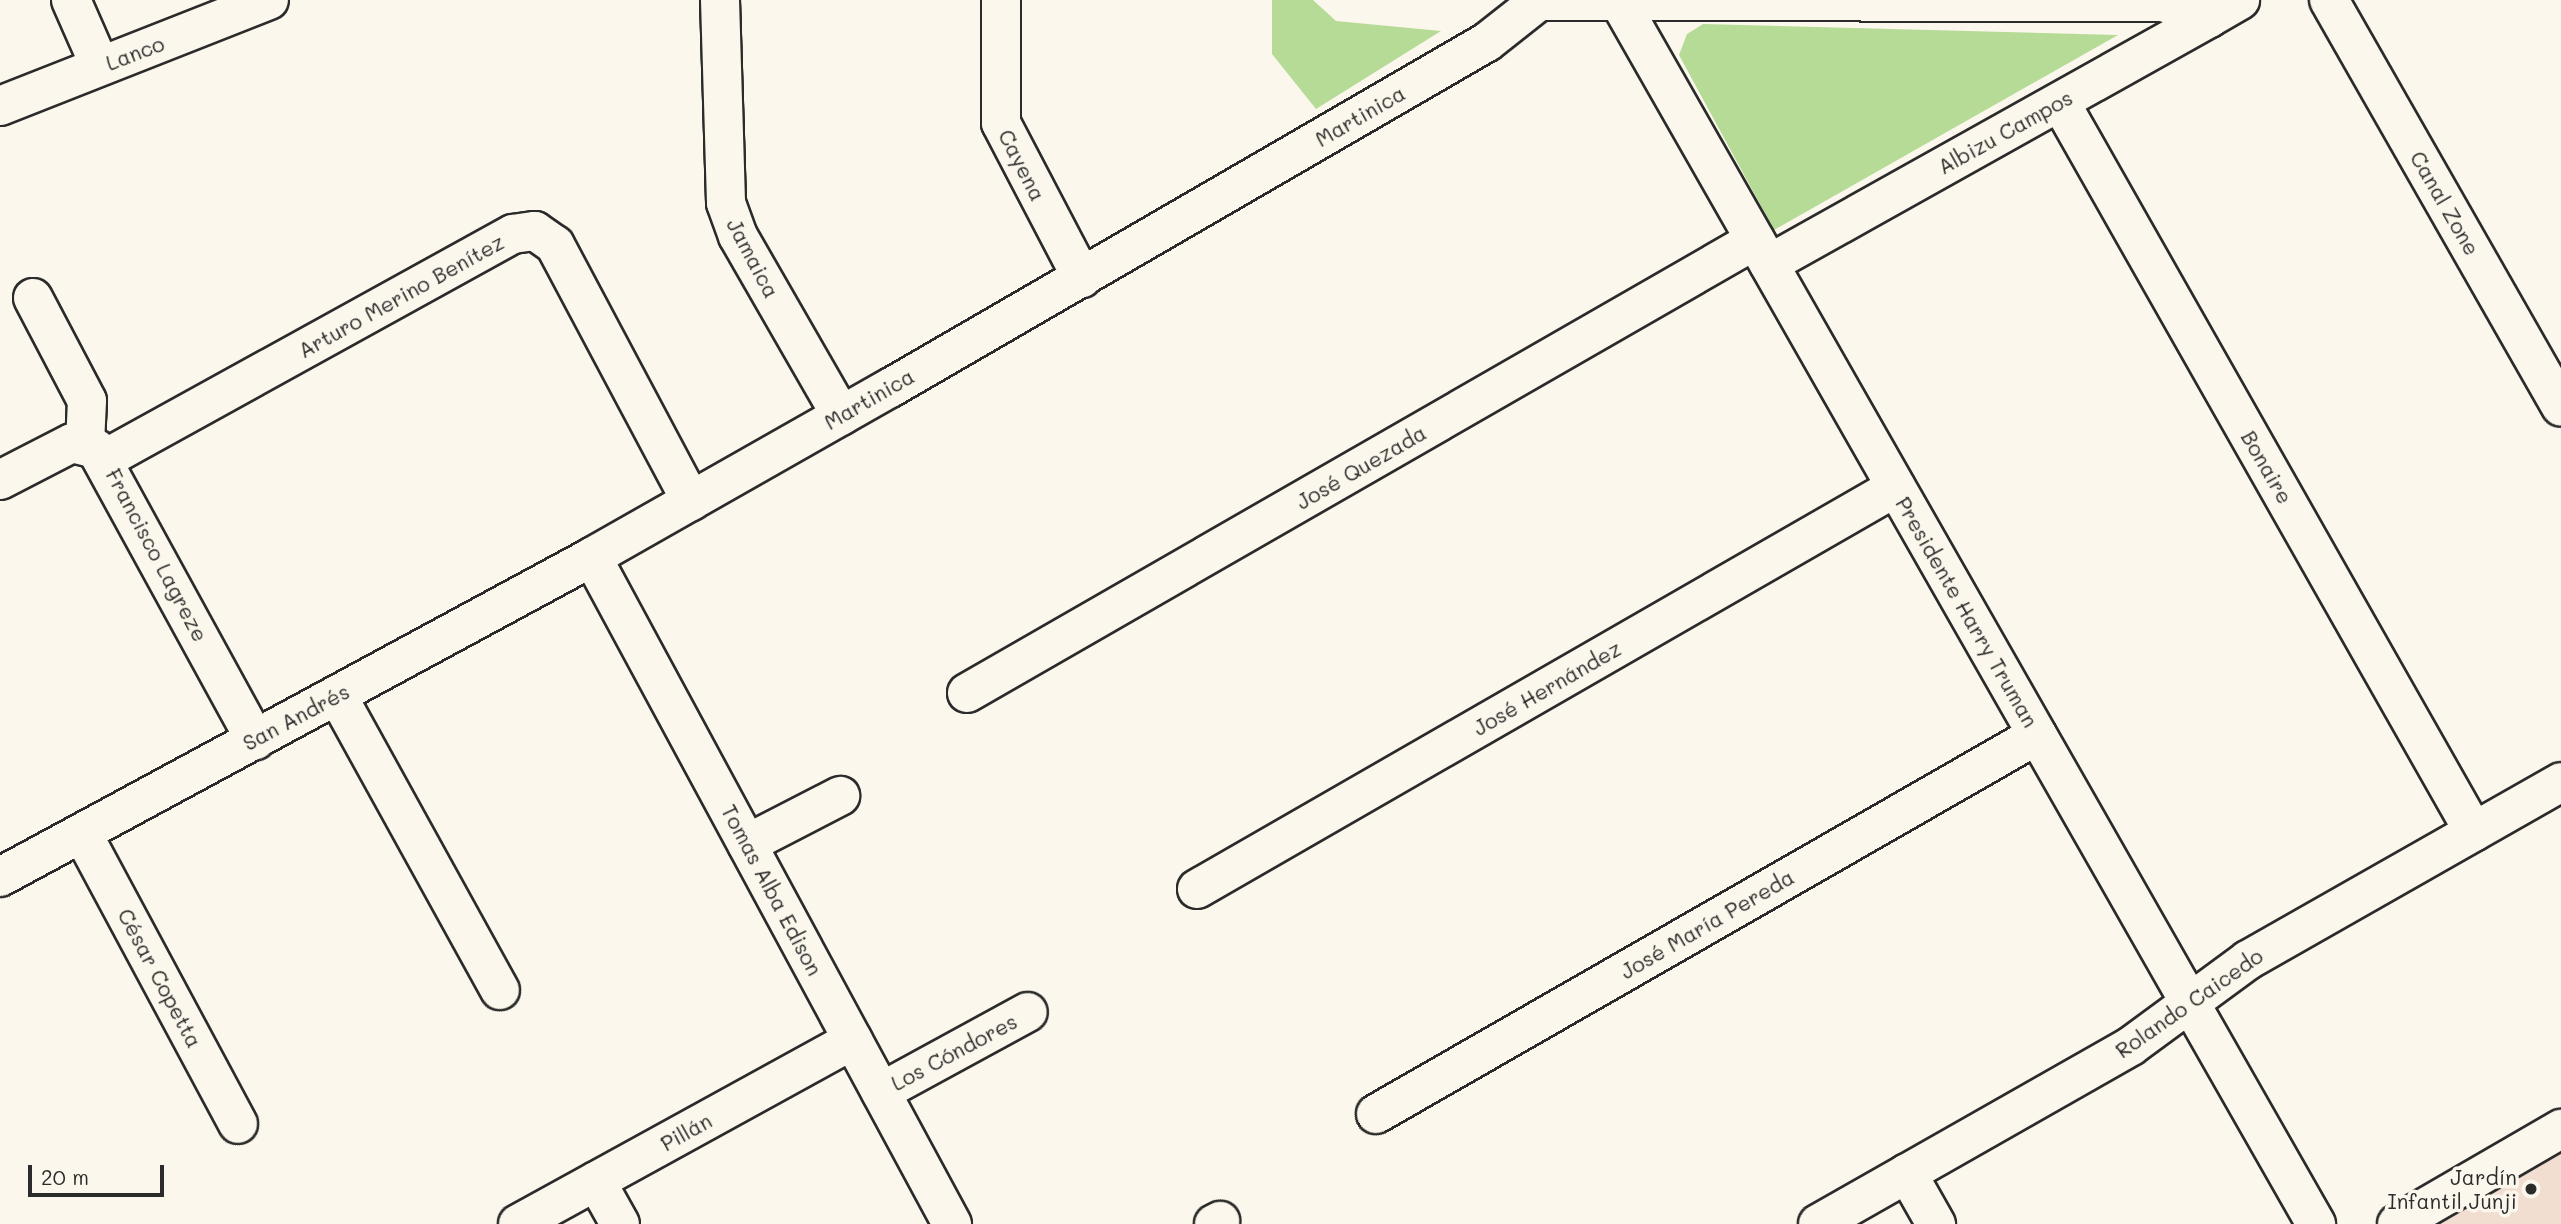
<!DOCTYPE html>
<meta charset="utf-8">
<style>
body{margin:0}
#map{position:relative;width:2561px;height:1224px;overflow:hidden;background:#fbf7ec;font-family:Mali,sans-serif}
div>[style]{position:absolute}
.built>*{inset:0;background:#f1ded1}
.green>*{inset:0;background:#b5db96}
.roads{filter:drop-shadow(2px 0 #2b2b2b) drop-shadow(-2px 0 #2b2b2b) drop-shadow(0 2px #2b2b2b) drop-shadow(0 -2px #2b2b2b)}
.street>*{height:38px;margin:-19px;padding:0 19px;transform-origin:19px;border-radius:19px;background:#fbf7ec}
.secondary>*{height:38px;margin:-19px;padding:0 19px;transform-origin:19px;border-radius:19px;background:#fbf7ec}
.dots>*{width:19px;height:19px;translate:-50% -50%;box-sizing:border-box;border:4px solid #fbf7ec;border-radius:50%}
span{translate:-50% -50%;white-space:nowrap;text-align:center;line-height:1.15;-webkit-text-stroke:7px #fbf7ec;paint-order:stroke}
.street-label{font-size:21px;color:#2b2b2b}
.poi-label{font-size:21px;color:#2b2b2b}
.right{translate:-100% -50%;text-align:right}
.scale{position:absolute;left:28px;top:1165px;width:136px;height:32px;box-sizing:border-box;border:4px solid #2b2b2b;border-top:0;padding-left:9px;font-size:21px;line-height:24px;white-space:nowrap;color:#2b2b2b;-webkit-text-stroke:5px #fbf7ec;paint-order:stroke}
</style>
<div id="map">
<div class="built">
<div style="clip-path:polygon(2561px 1153px,2561px 1224px,2440px 1224px)"></div>
</div>
<div class="green">
<div style="clip-path:polygon(1272px 0,1313px 0,1336px 21px,1441px 31px,1316px 109px,1272px 54px)"></div>
<div style="clip-path:polygon(1703px 24px,2118px 35px,1774px 230px,1679px 55px,1687px 34px)"></div>
</div>
<div class="roads">
<div class="street">
<div style="left:71px;top:0;width:72px;rotate:66.3deg"></div>
<div style="left:720px;top:0;width:203px;rotate:88.3deg"></div>
<div style="left:726px;top:203px;width:35px;rotate:70deg"></div>
<div style="left:738px;top:236px;width:207px;rotate:60.1deg"></div>
<div style="left:1001px;top:0;width:123px;rotate:90deg"></div>
<div style="left:1001px;top:123px;width:175px;rotate:62.4deg"></div>
<div style="left:2329px;top:0;width:468px;rotate:60.3deg"></div>
<div style="left:1619px;top:1px;width:1408px;rotate:60.32deg"></div>
<div style="left:2060px;top:102px;width:839px;rotate:60.44deg"></div>
<div style="left:0;top:106px;width:289px;rotate:-21.5deg"></div>
<div style="left:1769px;top:264px;width:504px;rotate:-29.21deg"></div>
<div style="left:2209px;top:18px;width:18px;rotate:-87deg"></div>
<div style="left:33px;top:298px;width:116px;rotate:62.3deg"></div>
<div style="left:87px;top:401px;width:42px;rotate:92.7deg"></div>
<div style="left:105px;top:459px;width:466px;rotate:-28.9deg"></div>
<div style="left:513px;top:234px;width:22px;rotate:-8deg"></div>
<div style="left:535px;top:231px;width:24px;rotate:35deg"></div>
<div style="left:555px;top:245px;width:290px;rotate:62deg"></div>
<div style="left:0;top:480px;width:81px;rotate:-27.2deg"></div>
<div style="left:72px;top:443px;width:25px;rotate:14deg"></div>
<div style="left:96px;top:449px;width:332px;rotate:61.3deg"></div>
<div style="left:592px;top:557px;width:758px;rotate:61.64deg"></div>
<div style="left:967px;top:693px;width:909px;rotate:-29.89deg"></div>
<div style="left:337px;top:695px;width:337px;rotate:61.1deg"></div>
<div style="left:82px;top:833px;width:330px;rotate:61.8deg"></div>
<div style="left:747px;top:844px;width:105px;rotate:-27.3deg"></div>
<div style="left:1197px;top:889px;width:806px;rotate:-29.9deg"></div>
<div style="left:881px;top:1092px;width:167px;rotate:-28.6deg"></div>
<div style="left:1376px;top:1114px;width:762px;rotate:-29.83deg"></div>
<div style="left:1907px;top:1173px;width:59px;rotate:60.4deg"></div>
<div style="left:596px;top:1181px;width:49px;rotate:60.8deg"></div>
<div style="left:518px;top:1224px;width:382px;rotate:-28.8deg"></div>
<div style="left:1214px;top:1224px;width:7px;rotate:-27deg"></div>
<div style="left:1818px;top:1224px;width:360px;rotate:-29.6deg"></div>
<div style="left:2131px;top:1046px;width:145px;rotate:-36.3deg"></div>
<div style="left:2248px;top:960px;width:360px;rotate:-29.6deg"></div>
<div style="left:2397px;top:1224px;width:190px;rotate:-30.1deg"></div>
</div>
<div class="secondary">
<div style="left:0;top:877px;width:673px;rotate:-28.39deg"></div>
<div style="left:592px;top:557px;width:343px;rotate:-29.6deg"></div>
<div style="left:890px;top:388px;width:690px;rotate:-30.1deg"></div>
<div style="left:1487px;top:42px;width:66px;rotate:-38.3deg"></div>
<div style="left:1539px;top:1px;width:624px;rotate:0.09deg"></div>
<div style="left:2163px;top:2px;width:49px;rotate:19.2deg"></div>
<div style="left:2209px;top:18px;width:36px;rotate:-30deg"></div>
</div>
</div>
<div class="dots">
<div style="left:2531px;top:1189px;background:#2b2b2b"></div>
</div>
<div class="street-label">
<span style="left:135px;top:53px;rotate:-21deg">Lanco</span>
<span style="left:1360px;top:116px;rotate:-30deg">Martinica</span>
<span style="left:2005px;top:132px;rotate:-29deg">Albizu Campos</span>
<span style="left:1022px;top:165px;rotate:63deg">Cayena</span>
<span style="left:2445px;top:203px;rotate:60deg">Canal Zone</span>
<span style="left:753px;top:258px;rotate:62deg">Jamaica</span>
<span style="left:401px;top:296px;rotate:-29deg">Arturo Merino Benítez</span>
<span style="left:869px;top:399px;rotate:-30deg">Martinica</span>
<span style="left:1361px;top:467px;rotate:-30deg">José Quezada</span>
<span style="left:2267px;top:467px;rotate:60deg">Bonaire</span>
<span style="left:157px;top:555px;rotate:62deg">Francisco Lagreze</span>
<span style="left:1967px;top:612px;rotate:60deg">Presidente Harry Truman</span>
<span style="left:1547px;top:688px;rotate:-30deg">José Hernández</span>
<span style="left:296px;top:717px;rotate:-28deg">San Andrés</span>
<span style="left:772px;top:890px;rotate:62deg">Tomas Alba Edison</span>
<span style="left:1707px;top:924px;rotate:-30deg">José María Pereda</span>
<span style="left:160px;top:978px;rotate:62deg">César Copetta</span>
<span style="left:2189px;top:1003px;rotate:-35deg">Rolando Caicedo</span>
<span style="left:954px;top:1052px;rotate:-28deg">Los Cóndores</span>
<span style="left:686px;top:1132px;rotate:-29deg">Pillán</span>
</div>
<div class="poi-label">
<span class="right" style="left:2517px;top:1189px">Jardín<br>Infantil Junji</span>
</div>
<div class="scale">20 m</div>
</div>
